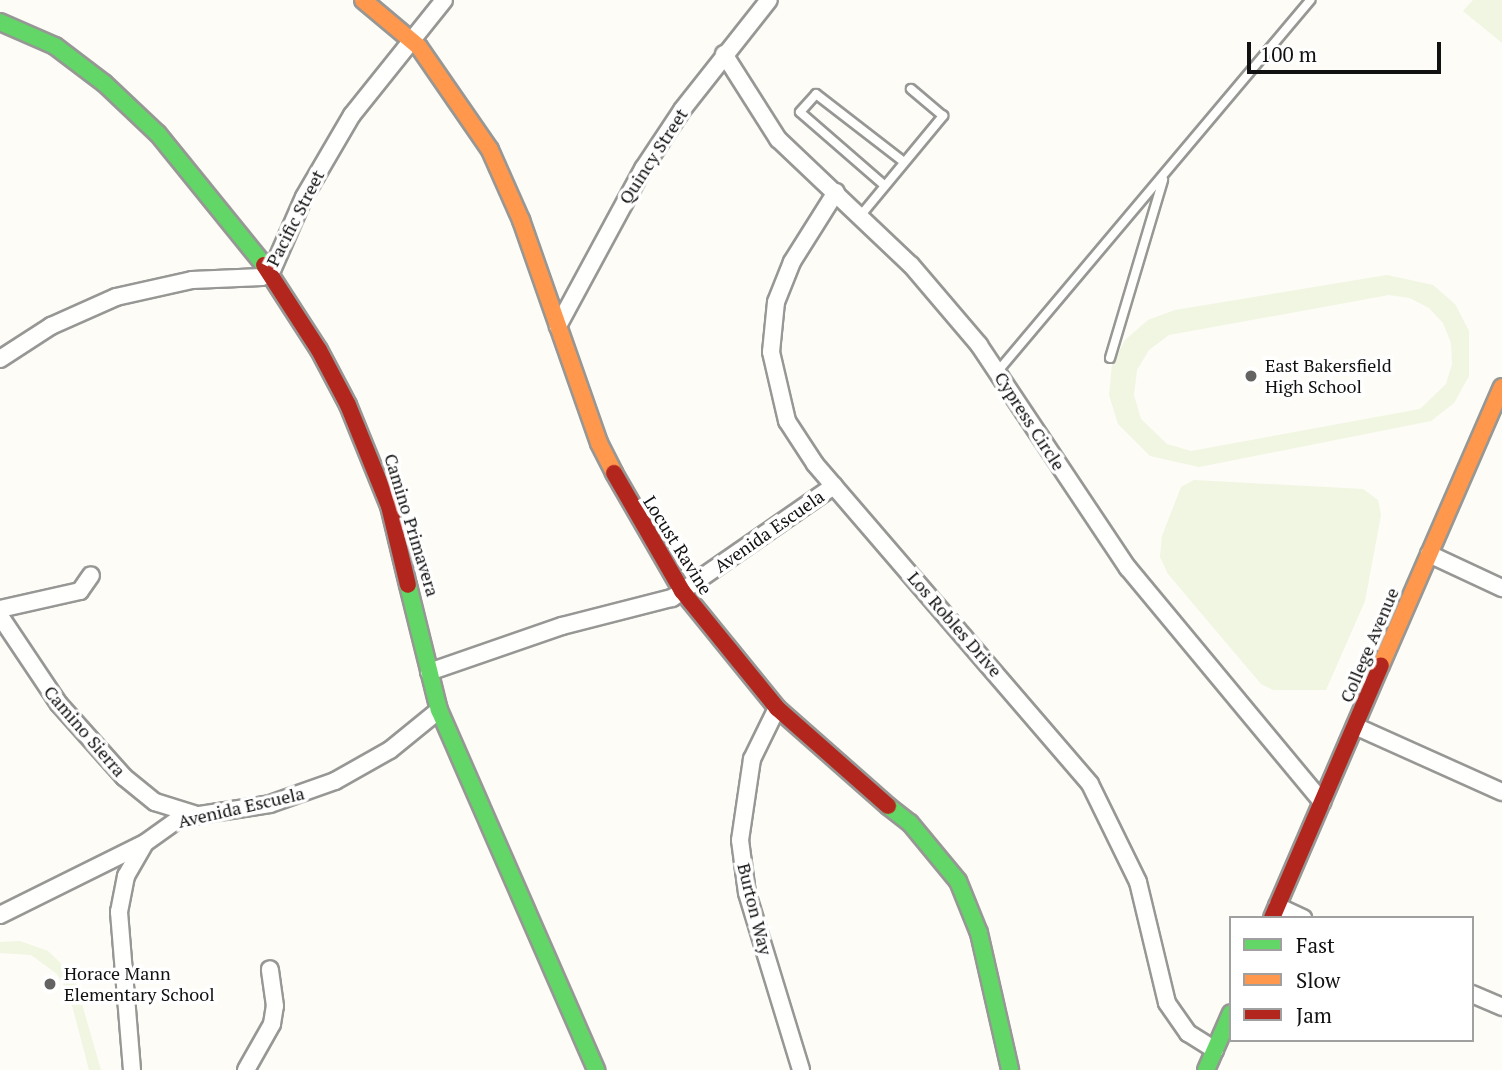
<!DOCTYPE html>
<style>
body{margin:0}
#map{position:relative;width:1502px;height:1070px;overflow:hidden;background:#fdfcf7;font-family:"PT Serif",serif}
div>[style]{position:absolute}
.pitch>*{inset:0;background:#f0f6e1}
.roads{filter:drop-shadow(2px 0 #979795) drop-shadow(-2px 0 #979795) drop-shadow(0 2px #979795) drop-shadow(0 -2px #979795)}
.lane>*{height:8px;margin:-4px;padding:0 4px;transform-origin:4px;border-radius:4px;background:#fffffe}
.street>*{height:16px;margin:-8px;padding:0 8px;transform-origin:8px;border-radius:8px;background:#fffffe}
.fast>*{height:16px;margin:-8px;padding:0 8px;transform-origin:8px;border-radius:8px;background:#63d668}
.slow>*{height:16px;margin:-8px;padding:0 8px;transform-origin:8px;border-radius:8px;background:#ff974d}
.jam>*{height:16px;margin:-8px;padding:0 8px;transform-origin:8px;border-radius:8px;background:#b3261e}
.dots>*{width:19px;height:19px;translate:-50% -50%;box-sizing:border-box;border:4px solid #fff;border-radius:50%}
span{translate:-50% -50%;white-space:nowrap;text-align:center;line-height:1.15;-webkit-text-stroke:7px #fff;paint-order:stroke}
.street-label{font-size:18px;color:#111}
.poi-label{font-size:18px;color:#111}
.left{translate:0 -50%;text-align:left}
.legend{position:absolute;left:1229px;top:916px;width:245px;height:126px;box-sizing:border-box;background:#fff;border:2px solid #a0a0a0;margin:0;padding:9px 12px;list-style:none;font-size:21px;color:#111}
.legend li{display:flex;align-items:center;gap:14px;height:35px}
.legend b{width:35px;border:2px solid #a0a0a0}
.scale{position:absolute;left:1247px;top:42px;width:194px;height:32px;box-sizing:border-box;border:4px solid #111;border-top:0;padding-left:9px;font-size:21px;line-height:24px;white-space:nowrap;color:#111;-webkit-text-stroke:5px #fff;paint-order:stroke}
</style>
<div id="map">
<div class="pitch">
<div style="clip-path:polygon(1473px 0,1502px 0,1502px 43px,1463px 11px)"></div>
<div style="clip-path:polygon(evenodd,1387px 275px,1433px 285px,1455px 304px,1469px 331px,1469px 376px,1454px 403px,1431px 421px,1199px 467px,1150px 456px,1118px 424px,1109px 395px,1112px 365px,1125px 340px,1148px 320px,1175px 310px,1387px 275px,1389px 295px,1410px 298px,1429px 308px,1443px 323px,1451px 343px,1452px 364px,1446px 384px,1420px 409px,1191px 451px,1167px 444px,1141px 419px,1134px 395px,1137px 370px,1149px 350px,1169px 335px,1389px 295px)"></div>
<div style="clip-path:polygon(1194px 480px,1363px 489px,1378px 500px,1381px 515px,1365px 601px,1326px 690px,1273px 690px,1261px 684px,1168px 574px,1160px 557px,1162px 536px,1181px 487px)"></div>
<div style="clip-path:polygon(20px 941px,48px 951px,74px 976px,101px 1070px,89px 1070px,69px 994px,57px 974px,31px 955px,0 953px,0 942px)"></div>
</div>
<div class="roads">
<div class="lane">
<div style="left:884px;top:185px;width:111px;rotate:-139deg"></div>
<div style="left:800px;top:112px;width:24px;rotate:-48deg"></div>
<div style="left:816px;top:94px;width:111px;rotate:37.7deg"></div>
<div style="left:861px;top:215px;width:129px;rotate:-50.4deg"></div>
<div style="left:943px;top:116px;width:42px;rotate:-139.8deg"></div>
<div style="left:1110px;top:358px;width:186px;rotate:-73.4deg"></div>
<div style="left:998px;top:371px;width:485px;rotate:-49.9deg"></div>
</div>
<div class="street">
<div style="left:724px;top:54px;width:101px;rotate:57.6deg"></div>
<div style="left:778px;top:139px;width:183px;rotate:43.5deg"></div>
<div style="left:911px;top:265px;width:105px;rotate:49.6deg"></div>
<div style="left:979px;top:345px;width:268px;rotate:56.3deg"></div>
<div style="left:1128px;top:568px;width:304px;rotate:50.3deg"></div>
<div style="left:836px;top:192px;width:83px;rotate:122.2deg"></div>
<div style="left:792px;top:262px;width:43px;rotate:111.8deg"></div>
<div style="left:776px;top:302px;width:50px;rotate:95.7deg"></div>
<div style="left:771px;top:352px;width:71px;rotate:76.9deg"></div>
<div style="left:787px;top:421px;width:51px;rotate:56.9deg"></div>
<div style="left:815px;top:464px;width:422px;rotate:49.3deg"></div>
<div style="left:1090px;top:784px;width:109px;rotate:63.9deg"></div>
<div style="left:1138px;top:882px;width:124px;rotate:76.5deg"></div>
<div style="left:1167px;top:1003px;width:37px;rotate:55deg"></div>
<div style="left:1188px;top:1033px;width:32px;rotate:32deg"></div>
<div style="left:558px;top:326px;width:179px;rotate:-61.6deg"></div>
<div style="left:643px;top:169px;width:71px;rotate:-56.5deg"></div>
<div style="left:682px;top:110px;width:140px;rotate:-51.7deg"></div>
<div style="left:0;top:359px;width:61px;rotate:-32.9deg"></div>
<div style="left:51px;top:326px;width:71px;rotate:-24deg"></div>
<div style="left:116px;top:297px;width:78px;rotate:-12.6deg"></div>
<div style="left:192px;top:280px;width:70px;rotate:-2.5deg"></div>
<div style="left:262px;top:277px;width:14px;rotate:-39deg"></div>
<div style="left:273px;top:268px;width:77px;rotate:-66.4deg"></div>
<div style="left:304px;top:197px;width:95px;rotate:-59.7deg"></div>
<div style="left:352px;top:115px;width:147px;rotate:-51.3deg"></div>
<div style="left:1429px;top:554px;width:81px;rotate:25deg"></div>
<div style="left:0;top:609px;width:82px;rotate:-12.7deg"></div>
<div style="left:80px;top:591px;width:19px;rotate:-55deg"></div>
<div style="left:0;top:616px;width:106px;rotate:56.2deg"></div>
<div style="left:59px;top:704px;width:98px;rotate:48.3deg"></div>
<div style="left:124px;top:777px;width:40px;rotate:39deg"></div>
<div style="left:155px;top:802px;width:41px;rotate:17.1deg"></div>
<div style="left:429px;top:672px;width:141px;rotate:-19.1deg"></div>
<div style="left:562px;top:626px;width:114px;rotate:-14.3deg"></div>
<div style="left:672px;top:598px;width:197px;rotate:-34.7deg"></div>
<div style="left:777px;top:708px;width:57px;rotate:116.1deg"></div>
<div style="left:752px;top:759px;width:82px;rotate:98.4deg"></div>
<div style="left:740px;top:840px;width:53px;rotate:82.5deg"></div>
<div style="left:747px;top:893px;width:185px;rotate:73deg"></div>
<div style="left:1355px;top:726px;width:161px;rotate:24.2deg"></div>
<div style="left:1277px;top:906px;width:29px;rotate:25deg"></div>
<div style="left:0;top:915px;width:162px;rotate:-26.4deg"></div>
<div style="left:145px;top:843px;width:43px;rotate:-35.5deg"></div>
<div style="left:180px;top:818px;width:91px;rotate:-8.8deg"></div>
<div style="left:270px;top:804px;width:69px;rotate:-19.5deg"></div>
<div style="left:335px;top:781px;width:63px;rotate:-29.4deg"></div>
<div style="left:390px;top:750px;width:63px;rotate:-39.2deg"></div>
<div style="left:1472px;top:994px;width:33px;rotate:23deg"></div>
<div style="left:132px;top:1070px;width:159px;rotate:-94.7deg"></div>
<div style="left:119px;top:912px;width:37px;rotate:-79deg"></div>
<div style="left:126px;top:876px;width:36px;rotate:-60deg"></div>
<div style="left:246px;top:1070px;width:53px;rotate:-60.5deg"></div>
<div style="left:272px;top:1024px;width:18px;rotate:-81deg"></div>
<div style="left:275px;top:1006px;width:37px;rotate:-98deg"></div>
</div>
<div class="fast">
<div style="left:0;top:22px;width:60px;rotate:23.6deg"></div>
<div style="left:55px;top:46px;width:61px;rotate:37.1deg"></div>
<div style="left:104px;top:83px;width:74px;rotate:43.4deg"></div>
<div style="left:158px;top:134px;width:169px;rotate:51deg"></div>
<div style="left:408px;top:585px;width:129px;rotate:76.1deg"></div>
<div style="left:439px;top:710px;width:393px;rotate:66.4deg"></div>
<div style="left:888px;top:806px;width:28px;rotate:38deg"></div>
<div style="left:910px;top:823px;width:75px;rotate:50.4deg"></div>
<div style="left:958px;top:881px;width:56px;rotate:68deg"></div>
<div style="left:979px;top:933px;width:140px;rotate:77.2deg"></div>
<div style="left:1206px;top:1070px;width:62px;rotate:-66.3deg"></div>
</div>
<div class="slow">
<div style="left:363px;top:0;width:73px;rotate:40deg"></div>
<div style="left:419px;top:47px;width:125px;rotate:55.4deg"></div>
<div style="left:490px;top:150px;width:77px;rotate:66.1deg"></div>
<div style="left:521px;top:220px;width:236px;rotate:70.7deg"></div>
<div style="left:599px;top:443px;width:34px;rotate:63deg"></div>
<div style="left:1381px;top:665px;width:303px;rotate:-66.5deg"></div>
</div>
<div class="jam">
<div style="left:264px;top:265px;width:101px;rotate:57.1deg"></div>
<div style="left:319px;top:350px;width:62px;rotate:62.2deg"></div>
<div style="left:348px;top:405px;width:109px;rotate:67.9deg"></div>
<div style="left:389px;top:506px;width:81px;rotate:76.5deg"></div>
<div style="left:614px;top:473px;width:136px;rotate:60deg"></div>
<div style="left:682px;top:591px;width:151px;rotate:50.9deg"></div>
<div style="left:777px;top:708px;width:148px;rotate:41.4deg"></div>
<div style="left:1272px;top:918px;width:275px;rotate:-66.7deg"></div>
</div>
</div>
<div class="dots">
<div style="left:1251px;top:376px;background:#646362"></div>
<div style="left:50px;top:984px;background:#646362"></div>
</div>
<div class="street-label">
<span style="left:653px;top:156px;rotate:-57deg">Quincy Street</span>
<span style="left:295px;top:218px;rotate:-63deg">Pacific Street</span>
<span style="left:1030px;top:421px;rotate:57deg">Cypress Circle</span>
<span style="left:412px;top:525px;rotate:73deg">Camino Primavera</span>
<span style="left:769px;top:531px;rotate:-35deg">Avenida Escuela</span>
<span style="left:678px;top:545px;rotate:58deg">Locust Ravine</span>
<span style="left:955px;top:624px;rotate:49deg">Los Robles Drive</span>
<span style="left:1369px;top:645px;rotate:-67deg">College Avenue</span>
<span style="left:85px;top:731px;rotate:49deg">Camino Sierra</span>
<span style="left:241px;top:807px;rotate:-13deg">Avenida Escuela</span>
<span style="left:755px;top:909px;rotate:76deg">Burton Way</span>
</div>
<div class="poi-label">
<span class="left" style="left:1265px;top:376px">East Bakersfield<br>High School</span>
<span class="left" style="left:64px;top:984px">Horace Mann<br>Elementary School</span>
</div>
<ul class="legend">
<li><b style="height:9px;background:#63d668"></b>Fast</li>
<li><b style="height:9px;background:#ff974d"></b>Slow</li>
<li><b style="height:9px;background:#b3261e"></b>Jam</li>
</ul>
<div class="scale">100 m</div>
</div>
